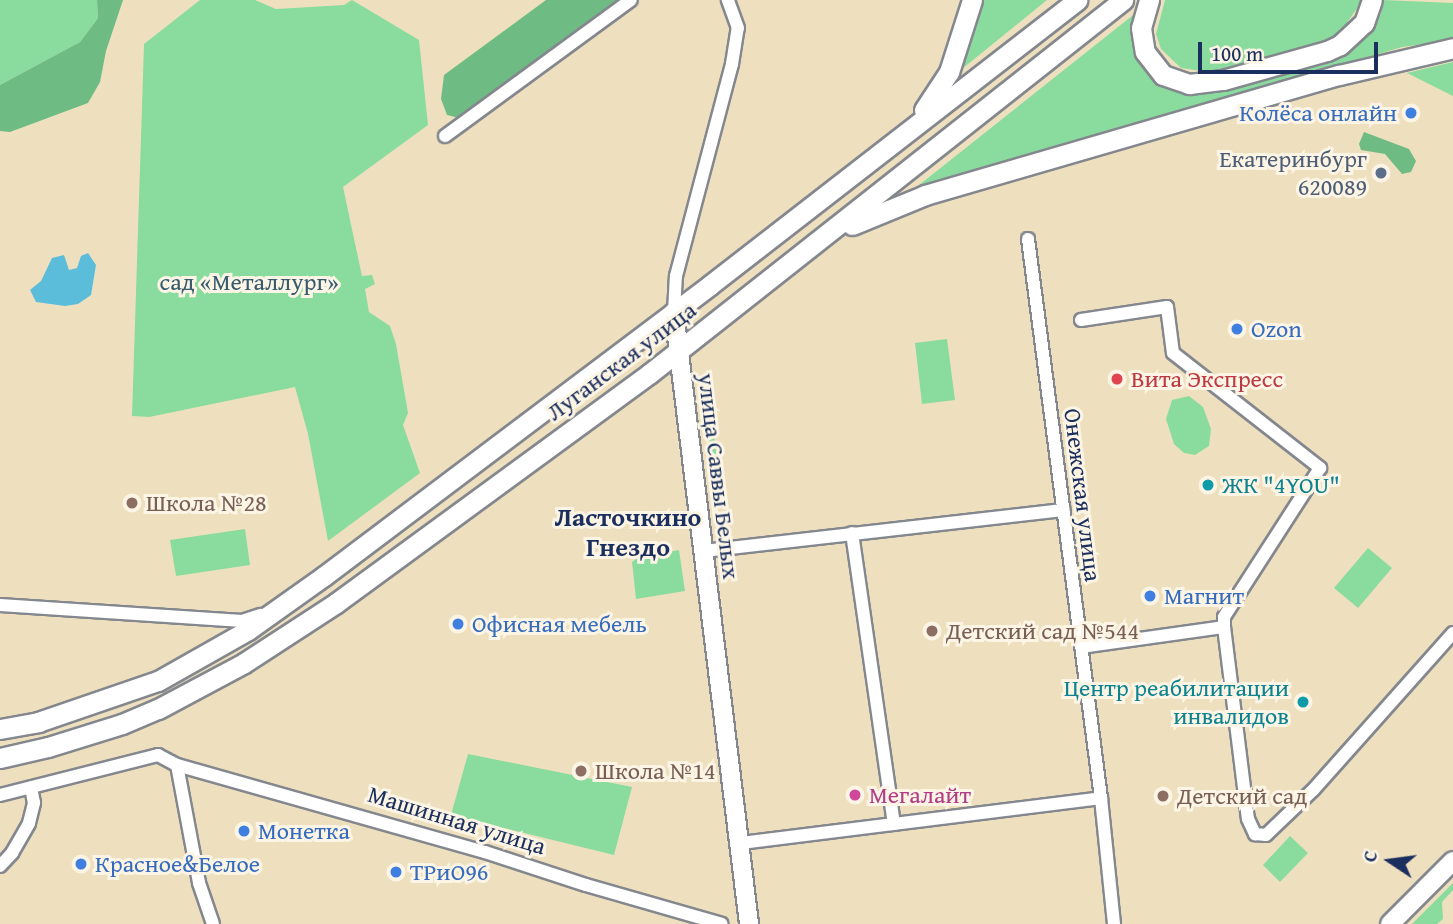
<!DOCTYPE html>
<meta charset="utf-8">
<style>
body{margin:0}
#map{position:relative;width:1453px;height:924px;overflow:hidden;background:#eee0be;font-family:"Gentium Book Plus",serif}
div>[style]{position:absolute}
.green>*{inset:0;background:#89dc9d}
.forest>*{inset:0;background:#6ebc84}
.water>*{inset:0;background:#5cbddb}
.roads{filter:drop-shadow(2px 0 #84888e) drop-shadow(-2px 0 #84888e) drop-shadow(0 2px #84888e) drop-shadow(0 -2px #84888e)}
.street>*{height:12px;margin:-6px;padding:0 6px;transform-origin:6px;border-radius:6px;background:#fff}
.secondary>*{height:18px;margin:-9px;padding:0 9px;transform-origin:9px;border-radius:9px;background:#fff}
.primary>*{height:19px;margin:-9.5px;padding:0 9.5px;transform-origin:9.5px;border-radius:9.5px;background:#fff}
.dots>*{width:19px;height:19px;translate:-50% -50%;box-sizing:border-box;border:4px solid #fcf5e5;border-radius:50%}
span{translate:-50% -50%;white-space:nowrap;text-align:center;line-height:1.15;-webkit-text-stroke:6px #fcf5e5;paint-order:stroke}
.shop-label{font-size:24px;color:#366cbe}
.right{translate:-100% -50%;text-align:right}
.left{translate:0 -50%;text-align:left}
.service-label{font-size:24px;color:#4e5e75}
.park-label{font-size:24px;color:#365a6e}
.street-label{font-size:24px;color:#1b2f5e}
.health-label{font-size:24px;color:#be3a42}
.culture-label{font-size:24px;color:#0d838f}
.education-label{font-size:24px;color:#785e54}
.hotel-label{font-size:24px;color:#b23c85}
.neighbourhood-label{font-size:26px;color:#1b2f5e;font-weight:700}
.north{position:absolute;left:1355px;top:826px;width:70px;height:70px;-webkit-text-stroke:5px #fcf5e5;paint-order:stroke;rotate:283deg;font-size:19px;font-weight:700;line-height:28px;text-align:center;color:#1b2f5e}
.north::after{content:'';display:block;margin:auto;width:24px;height:32px;background:#1b2f5e;clip-path:polygon(50% 0,100% 100%,50% 72%,0 100%)}
.scale{position:absolute;left:1198px;top:42px;width:180px;height:32px;box-sizing:border-box;border:4px solid #1b2f5e;border-top:0;padding-left:9px;font-size:21px;line-height:24px;white-space:nowrap;color:#1b2f5e;-webkit-text-stroke:5px #fcf5e5;paint-order:stroke}
</style>
<div id="map">
<div class="green">
<div style="clip-path:polygon(0 0,97px 0,98px 18px,80px 42px,0 85px)"></div>
<div style="clip-path:polygon(200px 0,255px 0,276px 9px,344px 5px,352px 0,419px 40px,428px 125px,343px 187px,362px 276px,372px 275px,375px 284px,365px 289px,369px 312px,390px 326px,396px 344px,408px 413px,403px 425px,420px 473px,328px 541px,308px 434px,295px 387px,149px 417px,132px 416px,144px 44px)"></div>
<div style="clip-path:polygon(979px 0,1047px 0,962px 69px)"></div>
<div style="clip-path:polygon(1165px 0,1363px 0,1341px 31px,1324px 42px,1209px 72px,1181px 68px,1161px 49px,1156px 34px)"></div>
<div style="clip-path:polygon(1383px 0,1453px 3px,1453px 40px,1402px 47px,909px 193px,1142px 8px,1138px 35px,1184px 90px,1201px 93px,1334px 58px,1366px 36px,1381px 14px)"></div>
<div style="clip-path:polygon(1453px 62px,1453px 96px,1407px 73px)"></div>
<div style="clip-path:polygon(947px 339px,955px 400px,922px 404px,915px 343px)"></div>
<div style="clip-path:polygon(1189px 396px,1203px 407px,1211px 429px,1209px 446px,1195px 455px,1184px 453px,1174px 444px,1166px 419px,1172px 400px)"></div>
<div style="clip-path:polygon(706px 404px,710px 404px,719px 474px,713px 477px)"></div>
<div style="clip-path:polygon(245px 529px,250px 565px,176px 576px,170px 540px)"></div>
<div style="clip-path:polygon(1368px 548px,1392px 568px,1358px 608px,1334px 588px)"></div>
<div style="clip-path:polygon(679px 550px,685px 591px,636px 599px,632px 562px,639px 557px)"></div>
<div style="clip-path:polygon(468px 754px,632px 787px,614px 855px,451px 815px)"></div>
<div style="clip-path:polygon(1290px 836px,1308px 853px,1280px 882px,1263px 865px)"></div>
<div style="clip-path:polygon(1453px 883px,1453px 890px,1442px 902px,1443px 919px,1437px 924px,1412px 924px)"></div>
</div>
<div class="forest">
<div style="clip-path:polygon(97px 0,123px 0,106px 51px,100px 82px,88px 103px,10px 132px,0 131px,0 85px,80px 42px,98px 18px)"></div>
<div style="clip-path:polygon(546px 0,619px 0,459px 118px,447px 115px,441px 99px,444px 75px)"></div>
<div style="clip-path:polygon(1364px 132px,1409px 149px,1416px 161px,1411px 172px,1402px 174px,1385px 154px,1361px 150px,1359px 144px)"></div>
</div>
<div class="water">
<div style="clip-path:polygon(88px 253px,96px 265px,91px 295px,78px 304px,65px 306px,36px 302px,30px 290px,41px 281px,52px 258px,64px 255px,69px 270px,77px 268px,81px 256px)"></div>
</div>
<div class="roads">
<div class="street">
<div style="left:445px;top:136px;width:230px;rotate:-36.2deg"></div>
<div style="left:1028px;top:239px;width:564px;rotate:82.56deg"></div>
<div style="left:1101px;top:798px;width:127px;rotate:84.1deg"></div>
<div style="left:674px;top:312px;width:36px;rotate:-87deg"></div>
<div style="left:676px;top:276px;width:219px;rotate:-75.2deg"></div>
<div style="left:732px;top:64px;width:36px;rotate:-81deg"></div>
<div style="left:738px;top:28px;width:30px;rotate:-110deg"></div>
<div style="left:1081px;top:320px;width:87px;rotate:-8.6deg"></div>
<div style="left:1167px;top:307px;width:46px;rotate:82.6deg"></div>
<div style="left:1173px;top:353px;width:187px;rotate:38deg"></div>
<div style="left:1320px;top:468px;width:177px;rotate:122.8deg"></div>
<div style="left:1224px;top:617px;width:10px;rotate:90deg"></div>
<div style="left:1224px;top:627px;width:144px;rotate:172deg"></div>
<div style="left:852px;top:533px;width:294px;rotate:81.8deg"></div>
<div style="left:703px;top:551px;width:363px;rotate:-6.5deg"></div>
<div style="left:0;top:605px;width:243px;rotate:3.8deg"></div>
<div style="left:242px;top:621px;width:20px;rotate:-18deg"></div>
<div style="left:1224px;top:627px;width:193px;rotate:82.9deg"></div>
<div style="left:1248px;top:819px;width:17px;rotate:65deg"></div>
<div style="left:1255px;top:834px;width:11px;rotate:5deg"></div>
<div style="left:1266px;top:835px;width:66px;rotate:-43.8deg"></div>
<div style="left:1314px;top:789px;width:209px;rotate:-48.3deg"></div>
<div style="left:177px;top:765px;width:120px;rotate:79.4deg"></div>
<div style="left:199px;top:883px;width:43px;rotate:71.1deg"></div>
<div style="left:0;top:795px;width:163px;rotate:-14.2deg"></div>
<div style="left:158px;top:755px;width:21px;rotate:28deg"></div>
<div style="left:177px;top:765px;width:320px;rotate:15.8deg"></div>
<div style="left:485px;top:852px;width:106px;rotate:18.1deg"></div>
<div style="left:586px;top:885px;width:141px;rotate:16deg"></div>
<div style="left:741px;top:843px;width:363px;rotate:-7.1deg"></div>
<div style="left:0;top:866px;width:18px;rotate:-47deg"></div>
<div style="left:12px;top:853px;width:34px;rotate:-60deg"></div>
<div style="left:29px;top:823px;width:21px;rotate:-76deg"></div>
<div style="left:34px;top:803px;width:16px;rotate:-101deg"></div>
</div>
<div class="secondary">
<div style="left:674px;top:312px;width:617px;rotate:83.01deg"></div>
<div style="left:1390px;top:924px;width:89px;rotate:-45deg"></div>
</div>
<div class="primary">
<div style="left:1149px;top:0;width:29px;rotate:106deg"></div>
<div style="left:1141px;top:28px;width:24px;rotate:81deg"></div>
<div style="left:1145px;top:52px;width:29px;rotate:52deg"></div>
<div style="left:1163px;top:75px;width:28px;rotate:19deg"></div>
<div style="left:1189px;top:84px;width:34px;rotate:-7deg"></div>
<div style="left:1223px;top:80px;width:108px;rotate:-15.6deg"></div>
<div style="left:1327px;top:51px;width:14px;rotate:-25deg"></div>
<div style="left:1340px;top:45px;width:33px;rotate:-43deg"></div>
<div style="left:1364px;top:23px;width:24px;rotate:-71deg"></div>
<div style="left:924px;top:110px;width:45px;rotate:-56.7deg"></div>
<div style="left:949px;top:72px;width:76px;rotate:-72.3deg"></div>
<div style="left:852px;top:225px;width:79px;rotate:-22.3deg"></div>
<div style="left:925px;top:195px;width:431px;rotate:-16.2deg"></div>
<div style="left:1339px;top:75px;width:117px;rotate:-13.3deg"></div>
<div style="left:0;top:729px;width:39px;rotate:-10deg"></div>
<div style="left:38px;top:722px;width:127px;rotate:-18.9deg"></div>
<div style="left:158px;top:681px;width:103px;rotate:-29.5deg"></div>
<div style="left:248px;top:630px;width:93px;rotate:-35.4deg"></div>
<div style="left:324px;top:576px;width:483px;rotate:-37deg"></div>
<div style="left:710px;top:285px;width:465px;rotate:-37.8deg"></div>
<div style="left:0;top:758px;width:49px;rotate:-12.9deg"></div>
<div style="left:48px;top:747px;width:77px;rotate:-17.3deg"></div>
<div style="left:122px;top:724px;width:39px;rotate:-23deg"></div>
<div style="left:158px;top:709px;width:98px;rotate:-28.1deg"></div>
<div style="left:244px;top:663px;width:110px;rotate:-33.1deg"></div>
<div style="left:336px;top:603px;width:388px;rotate:-36.2deg"></div>
<div style="left:649px;top:374px;width:604px;rotate:-38.27deg"></div>
</div>
</div>
<div class="dots">
<div style="left:1411px;top:113px;background:#3f7fe0"></div>
<div style="left:1381px;top:173px;background:#5c6f8a"></div>
<div style="left:1237px;top:329px;background:#3f7fe0"></div>
<div style="left:1117px;top:379px;background:#e0444e"></div>
<div style="left:1208px;top:485px;background:#0f9aa8"></div>
<div style="left:132px;top:503px;background:#8d6e63"></div>
<div style="left:1150px;top:596px;background:#3f7fe0"></div>
<div style="left:458px;top:624px;background:#3f7fe0"></div>
<div style="left:932px;top:631px;background:#8d6e63"></div>
<div style="left:1303px;top:702px;background:#0f9aa8"></div>
<div style="left:581px;top:771px;background:#8d6e63"></div>
<div style="left:855px;top:795px;background:#d1479c"></div>
<div style="left:1163px;top:796px;background:#8d6e63"></div>
<div style="left:244px;top:831px;background:#3f7fe0"></div>
<div style="left:81px;top:864px;background:#3f7fe0"></div>
<div style="left:396px;top:872px;background:#3f7fe0"></div>
</div>
<div class="shop-label">
<span class="right" style="left:1397px;top:113px">Колёса онлайн</span>
<span class="left" style="left:1251px;top:329px">Ozon</span>
<span class="left" style="left:1164px;top:596px">Магнит</span>
<span class="left" style="left:472px;top:624px">Офисная мебель</span>
<span class="left" style="left:258px;top:831px">Монетка</span>
<span class="left" style="left:95px;top:864px">Красное&amp;Белое</span>
<span class="left" style="left:410px;top:872px">ТРиО96</span>
</div>
<div class="service-label">
<span class="right" style="left:1367px;top:173px">Екатеринбург<br>620089</span>
</div>
<div class="park-label">
<span style="left:249px;top:282px">сад «Металлург»</span>
</div>
<div class="street-label">
<span style="left:621px;top:361px;rotate:-37deg">Луганская улица</span>
<span style="left:719px;top:476px;rotate:83deg">улица Саввы Белых</span>
<span style="left:1083px;top:495px;rotate:83deg">Онежская улица</span>
<span style="left:457px;top:820px;rotate:17deg">Машинная улица</span>
</div>
<div class="health-label">
<span class="left" style="left:1131px;top:379px">Вита Экспресс</span>
</div>
<div class="culture-label">
<span class="left" style="left:1222px;top:485px">ЖК "4YOU"</span>
<span class="right" style="left:1289px;top:702px">Центр реабилитации<br>инвалидов</span>
</div>
<div class="education-label">
<span class="left" style="left:146px;top:503px">Школа №28</span>
<span class="left" style="left:946px;top:631px">Детский сад №544</span>
<span class="left" style="left:595px;top:771px">Школа №14</span>
<span class="left" style="left:1177px;top:796px">Детский сад</span>
</div>
<div class="hotel-label">
<span class="left" style="left:869px;top:795px">Мегалайт</span>
</div>
<div class="neighbourhood-label">
<span style="left:628px;top:532px">Ласточкино<br>Гнездо</span>
</div>
<div class="north">С</div>
<div class="scale">100 m</div>
</div>
